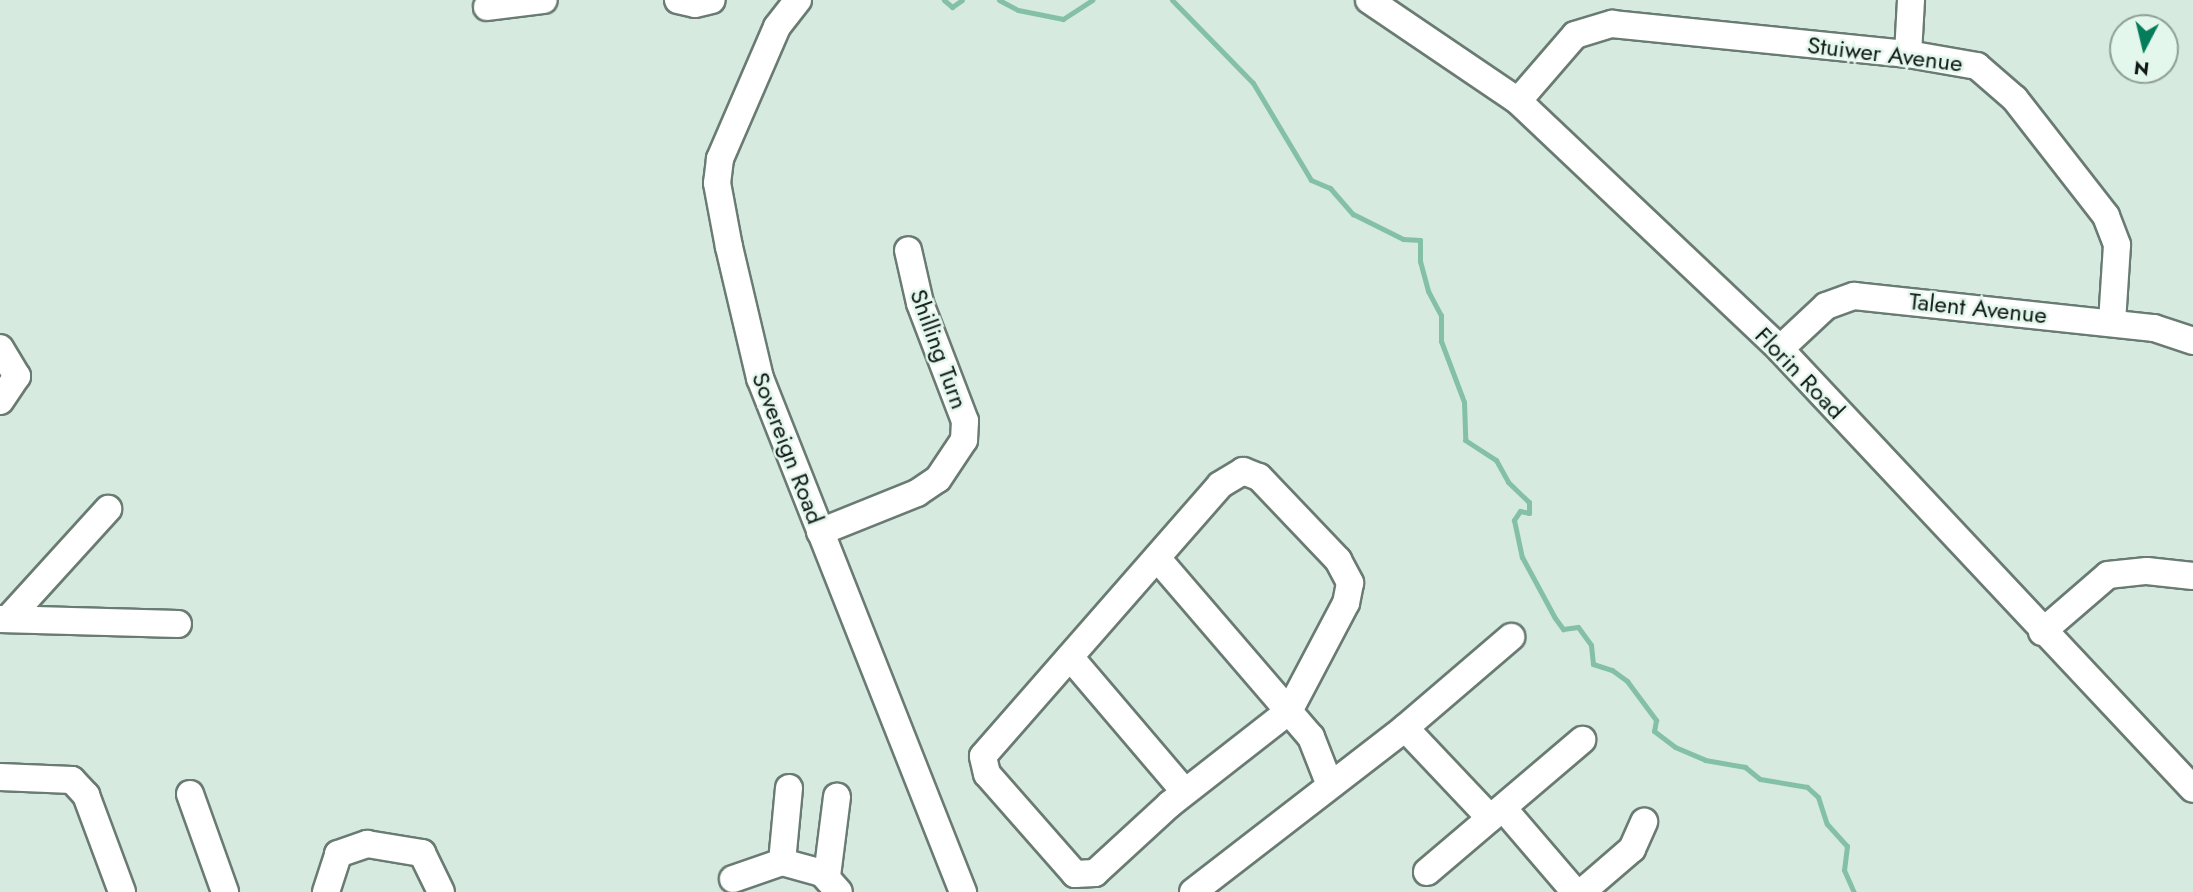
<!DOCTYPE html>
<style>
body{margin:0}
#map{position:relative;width:2193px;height:892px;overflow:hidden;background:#d6eae0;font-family:Jost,sans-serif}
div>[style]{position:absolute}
.stream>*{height:5px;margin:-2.5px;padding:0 2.5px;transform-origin:2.5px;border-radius:2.5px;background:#84c0a6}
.roads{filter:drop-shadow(2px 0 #697b72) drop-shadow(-2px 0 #697b72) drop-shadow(0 2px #697b72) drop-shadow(0 -2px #697b72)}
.minor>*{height:26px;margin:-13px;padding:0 13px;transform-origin:13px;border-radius:13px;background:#fff}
span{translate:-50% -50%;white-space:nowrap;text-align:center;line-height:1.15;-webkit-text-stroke:5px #e3f7ed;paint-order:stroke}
.street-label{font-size:24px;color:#111815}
.north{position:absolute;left:2109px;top:14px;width:70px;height:70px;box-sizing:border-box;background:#e3f7ed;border:2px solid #8f9e97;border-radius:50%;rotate:187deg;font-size:19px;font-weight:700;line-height:28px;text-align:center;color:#111815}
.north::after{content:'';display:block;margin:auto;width:24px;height:32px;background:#057d5a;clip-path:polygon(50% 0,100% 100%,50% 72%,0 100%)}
</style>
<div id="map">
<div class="stream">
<div style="left:944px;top:0;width:11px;rotate:41deg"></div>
<div style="left:952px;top:7px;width:12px;rotate:-35deg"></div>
<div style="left:999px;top:0;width:21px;rotate:28deg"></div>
<div style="left:1018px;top:10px;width:46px;rotate:11.3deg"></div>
<div style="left:1063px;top:19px;width:35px;rotate:-33deg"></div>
<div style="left:1172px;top:0;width:116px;rotate:45.7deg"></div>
<div style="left:1253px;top:83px;width:113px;rotate:59.1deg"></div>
<div style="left:1311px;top:180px;width:21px;rotate:23deg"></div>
<div style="left:1330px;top:188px;width:35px;rotate:49deg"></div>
<div style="left:1353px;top:214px;width:56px;rotate:26.6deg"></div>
<div style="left:1403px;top:239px;width:17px;rotate:3deg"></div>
<div style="left:1420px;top:240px;width:21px;rotate:90deg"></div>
<div style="left:1420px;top:261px;width:31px;rotate:75deg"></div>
<div style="left:1428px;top:291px;width:27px;rotate:62deg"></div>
<div style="left:1441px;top:315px;width:26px;rotate:90deg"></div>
<div style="left:1441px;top:341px;width:65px;rotate:69.3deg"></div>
<div style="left:1464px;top:402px;width:38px;rotate:88deg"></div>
<div style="left:1465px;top:440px;width:37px;rotate:33deg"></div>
<div style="left:1496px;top:460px;width:25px;rotate:61deg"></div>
<div style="left:1508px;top:482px;width:29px;rotate:44deg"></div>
<div style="left:1529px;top:502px;width:11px;rotate:90deg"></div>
<div style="left:1529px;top:513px;width:9px;rotate:-167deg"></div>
<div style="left:1520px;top:511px;width:11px;rotate:124deg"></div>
<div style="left:1514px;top:520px;width:38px;rotate:78deg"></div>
<div style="left:1522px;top:557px;width:69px;rotate:61.6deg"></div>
<div style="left:1555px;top:618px;width:14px;rotate:54deg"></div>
<div style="left:1563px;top:629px;width:15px;rotate:-8deg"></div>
<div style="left:1578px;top:627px;width:22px;rotate:54deg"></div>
<div style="left:1591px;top:645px;width:19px;rotate:84deg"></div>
<div style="left:1593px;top:664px;width:20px;rotate:18deg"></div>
<div style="left:1612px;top:670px;width:19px;rotate:36deg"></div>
<div style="left:1627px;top:681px;width:49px;rotate:53.4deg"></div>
<div style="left:1656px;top:720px;width:11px;rotate:100deg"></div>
<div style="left:1654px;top:731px;width:26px;rotate:37deg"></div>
<div style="left:1675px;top:747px;width:33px;rotate:23deg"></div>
<div style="left:1705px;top:760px;width:41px;rotate:9.9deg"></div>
<div style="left:1745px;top:767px;width:19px;rotate:39deg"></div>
<div style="left:1760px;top:779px;width:48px;rotate:9.7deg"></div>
<div style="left:1807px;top:787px;width:15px;rotate:42deg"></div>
<div style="left:1818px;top:797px;width:28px;rotate:72deg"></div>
<div style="left:1827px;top:824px;width:30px;rotate:48deg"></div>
<div style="left:1847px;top:846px;width:24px;rotate:97deg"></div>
<div style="left:1844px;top:870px;width:24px;rotate:66deg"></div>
</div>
<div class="roads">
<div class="minor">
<div style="left:678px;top:0;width:17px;rotate:13deg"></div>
<div style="left:695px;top:4px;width:17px;rotate:-13deg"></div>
<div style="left:798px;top:0;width:34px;rotate:128deg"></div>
<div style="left:777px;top:27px;width:144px;rotate:113.4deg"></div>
<div style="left:720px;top:159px;width:24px;rotate:97deg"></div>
<div style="left:717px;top:183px;width:65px;rotate:79.4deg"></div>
<div style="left:729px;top:247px;width:135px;rotate:76.7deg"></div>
<div style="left:760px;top:378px;width:553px;rotate:68.45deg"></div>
<div style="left:1369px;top:0;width:180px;rotate:34.1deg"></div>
<div style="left:1518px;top:101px;width:361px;rotate:43.4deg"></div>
<div style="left:1780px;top:349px;width:603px;rotate:46.81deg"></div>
<div style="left:487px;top:7px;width:57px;rotate:-7deg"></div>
<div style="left:1908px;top:54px;width:54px;rotate:-86.8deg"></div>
<div style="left:1518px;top:101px;width:87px;rotate:-49.2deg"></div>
<div style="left:1575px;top:35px;width:39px;rotate:-17deg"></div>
<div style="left:1612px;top:24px;width:298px;rotate:5.8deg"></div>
<div style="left:1908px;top:54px;width:70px;rotate:9.9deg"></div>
<div style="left:1977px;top:66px;width:50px;rotate:41deg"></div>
<div style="left:2015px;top:99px;width:148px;rotate:52.1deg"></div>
<div style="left:2106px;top:216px;width:31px;rotate:69deg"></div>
<div style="left:2117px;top:245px;width:78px;rotate:93.7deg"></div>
<div style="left:0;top:348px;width:33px;rotate:59deg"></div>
<div style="left:17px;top:376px;width:30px;rotate:124deg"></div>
<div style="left:1780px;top:349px;width:63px;rotate:-43.1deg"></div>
<div style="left:1826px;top:306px;width:30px;rotate:-20deg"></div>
<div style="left:1854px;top:296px;width:302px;rotate:6.1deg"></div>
<div style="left:2154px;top:328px;width:41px;rotate:18.4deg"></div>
<div style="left:1243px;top:471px;width:17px;rotate:21deg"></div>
<div style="left:1259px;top:477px;width:115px;rotate:46.4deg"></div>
<div style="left:1338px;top:560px;width:26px;rotate:62deg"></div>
<div style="left:1350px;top:583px;width:20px;rotate:101deg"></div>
<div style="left:1346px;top:603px;width:122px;rotate:117.8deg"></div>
<div style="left:1289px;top:711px;width:151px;rotate:142deg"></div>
<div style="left:1170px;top:804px;width:102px;rotate:137.4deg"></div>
<div style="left:1095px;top:873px;width:20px;rotate:177deg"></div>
<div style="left:1075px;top:874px;width:133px;rotate:-131.3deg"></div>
<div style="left:987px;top:774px;width:18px;rotate:-103deg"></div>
<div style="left:983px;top:756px;width:360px;rotate:-48.8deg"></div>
<div style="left:1220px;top:485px;width:27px;rotate:-31deg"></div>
<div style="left:820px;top:532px;width:105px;rotate:-21.9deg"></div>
<div style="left:917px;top:493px;width:25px;rotate:-34deg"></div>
<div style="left:938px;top:479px;width:47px;rotate:-56.3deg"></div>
<div style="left:964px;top:440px;width:19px;rotate:-87deg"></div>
<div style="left:965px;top:421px;width:126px;rotate:-110.9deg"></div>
<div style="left:920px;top:303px;width:54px;rotate:-102.8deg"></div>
<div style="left:1157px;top:558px;width:236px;rotate:49.3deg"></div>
<div style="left:1311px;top:737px;width:49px;rotate:68.6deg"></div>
<div style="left:0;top:619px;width:178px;rotate:1.6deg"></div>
<div style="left:8px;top:619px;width:149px;rotate:-47.7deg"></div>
<div style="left:2042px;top:632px;width:87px;rotate:-40.8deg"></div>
<div style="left:2108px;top:575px;width:39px;rotate:-6deg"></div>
<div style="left:2147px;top:571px;width:46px;rotate:6.2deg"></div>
<div style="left:1070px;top:657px;width:177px;rotate:49.6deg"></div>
<div style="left:1405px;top:728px;width:124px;rotate:46.6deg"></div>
<div style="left:0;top:777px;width:72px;rotate:2.4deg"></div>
<div style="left:72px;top:780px;width:21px;rotate:47deg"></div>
<div style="left:86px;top:795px;width:103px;rotate:69.6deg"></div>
<div style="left:789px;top:788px;width:74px;rotate:95.4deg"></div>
<div style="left:782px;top:862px;width:41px;rotate:15.4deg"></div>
<div style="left:822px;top:873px;width:25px;rotate:48deg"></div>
<div style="left:190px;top:794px;width:104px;rotate:70.3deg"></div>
<div style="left:1503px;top:808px;width:111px;rotate:49.4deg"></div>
<div style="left:1427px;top:872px;width:204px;rotate:-40.4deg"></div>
<div style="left:827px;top:876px;width:80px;rotate:-82.8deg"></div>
<div style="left:733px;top:879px;width:52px;rotate:-19.1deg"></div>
<div style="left:326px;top:892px;width:40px;rotate:-72deg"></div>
<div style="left:338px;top:854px;width:31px;rotate:-19deg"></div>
<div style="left:367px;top:844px;width:56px;rotate:9.3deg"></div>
<div style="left:422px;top:853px;width:43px;rotate:64deg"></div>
<div style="left:1193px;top:892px;width:268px;rotate:-37.7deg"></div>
<div style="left:1405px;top:728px;width:140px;rotate:-40.6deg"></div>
<div style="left:1582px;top:892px;width:66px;rotate:-40.7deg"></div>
<div style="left:1632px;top:849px;width:30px;rotate:-66deg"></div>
</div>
</div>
<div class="street-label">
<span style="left:1885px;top:54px;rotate:7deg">Stuiwer Avenue</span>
<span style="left:1978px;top:308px;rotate:6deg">Talent Avenue</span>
<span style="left:939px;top:349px;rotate:70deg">Shilling Turn</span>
<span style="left:1800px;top:373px;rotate:46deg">Florin Road</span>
<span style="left:788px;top:448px;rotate:69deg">Sovereign Road</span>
</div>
<div class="north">N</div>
</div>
